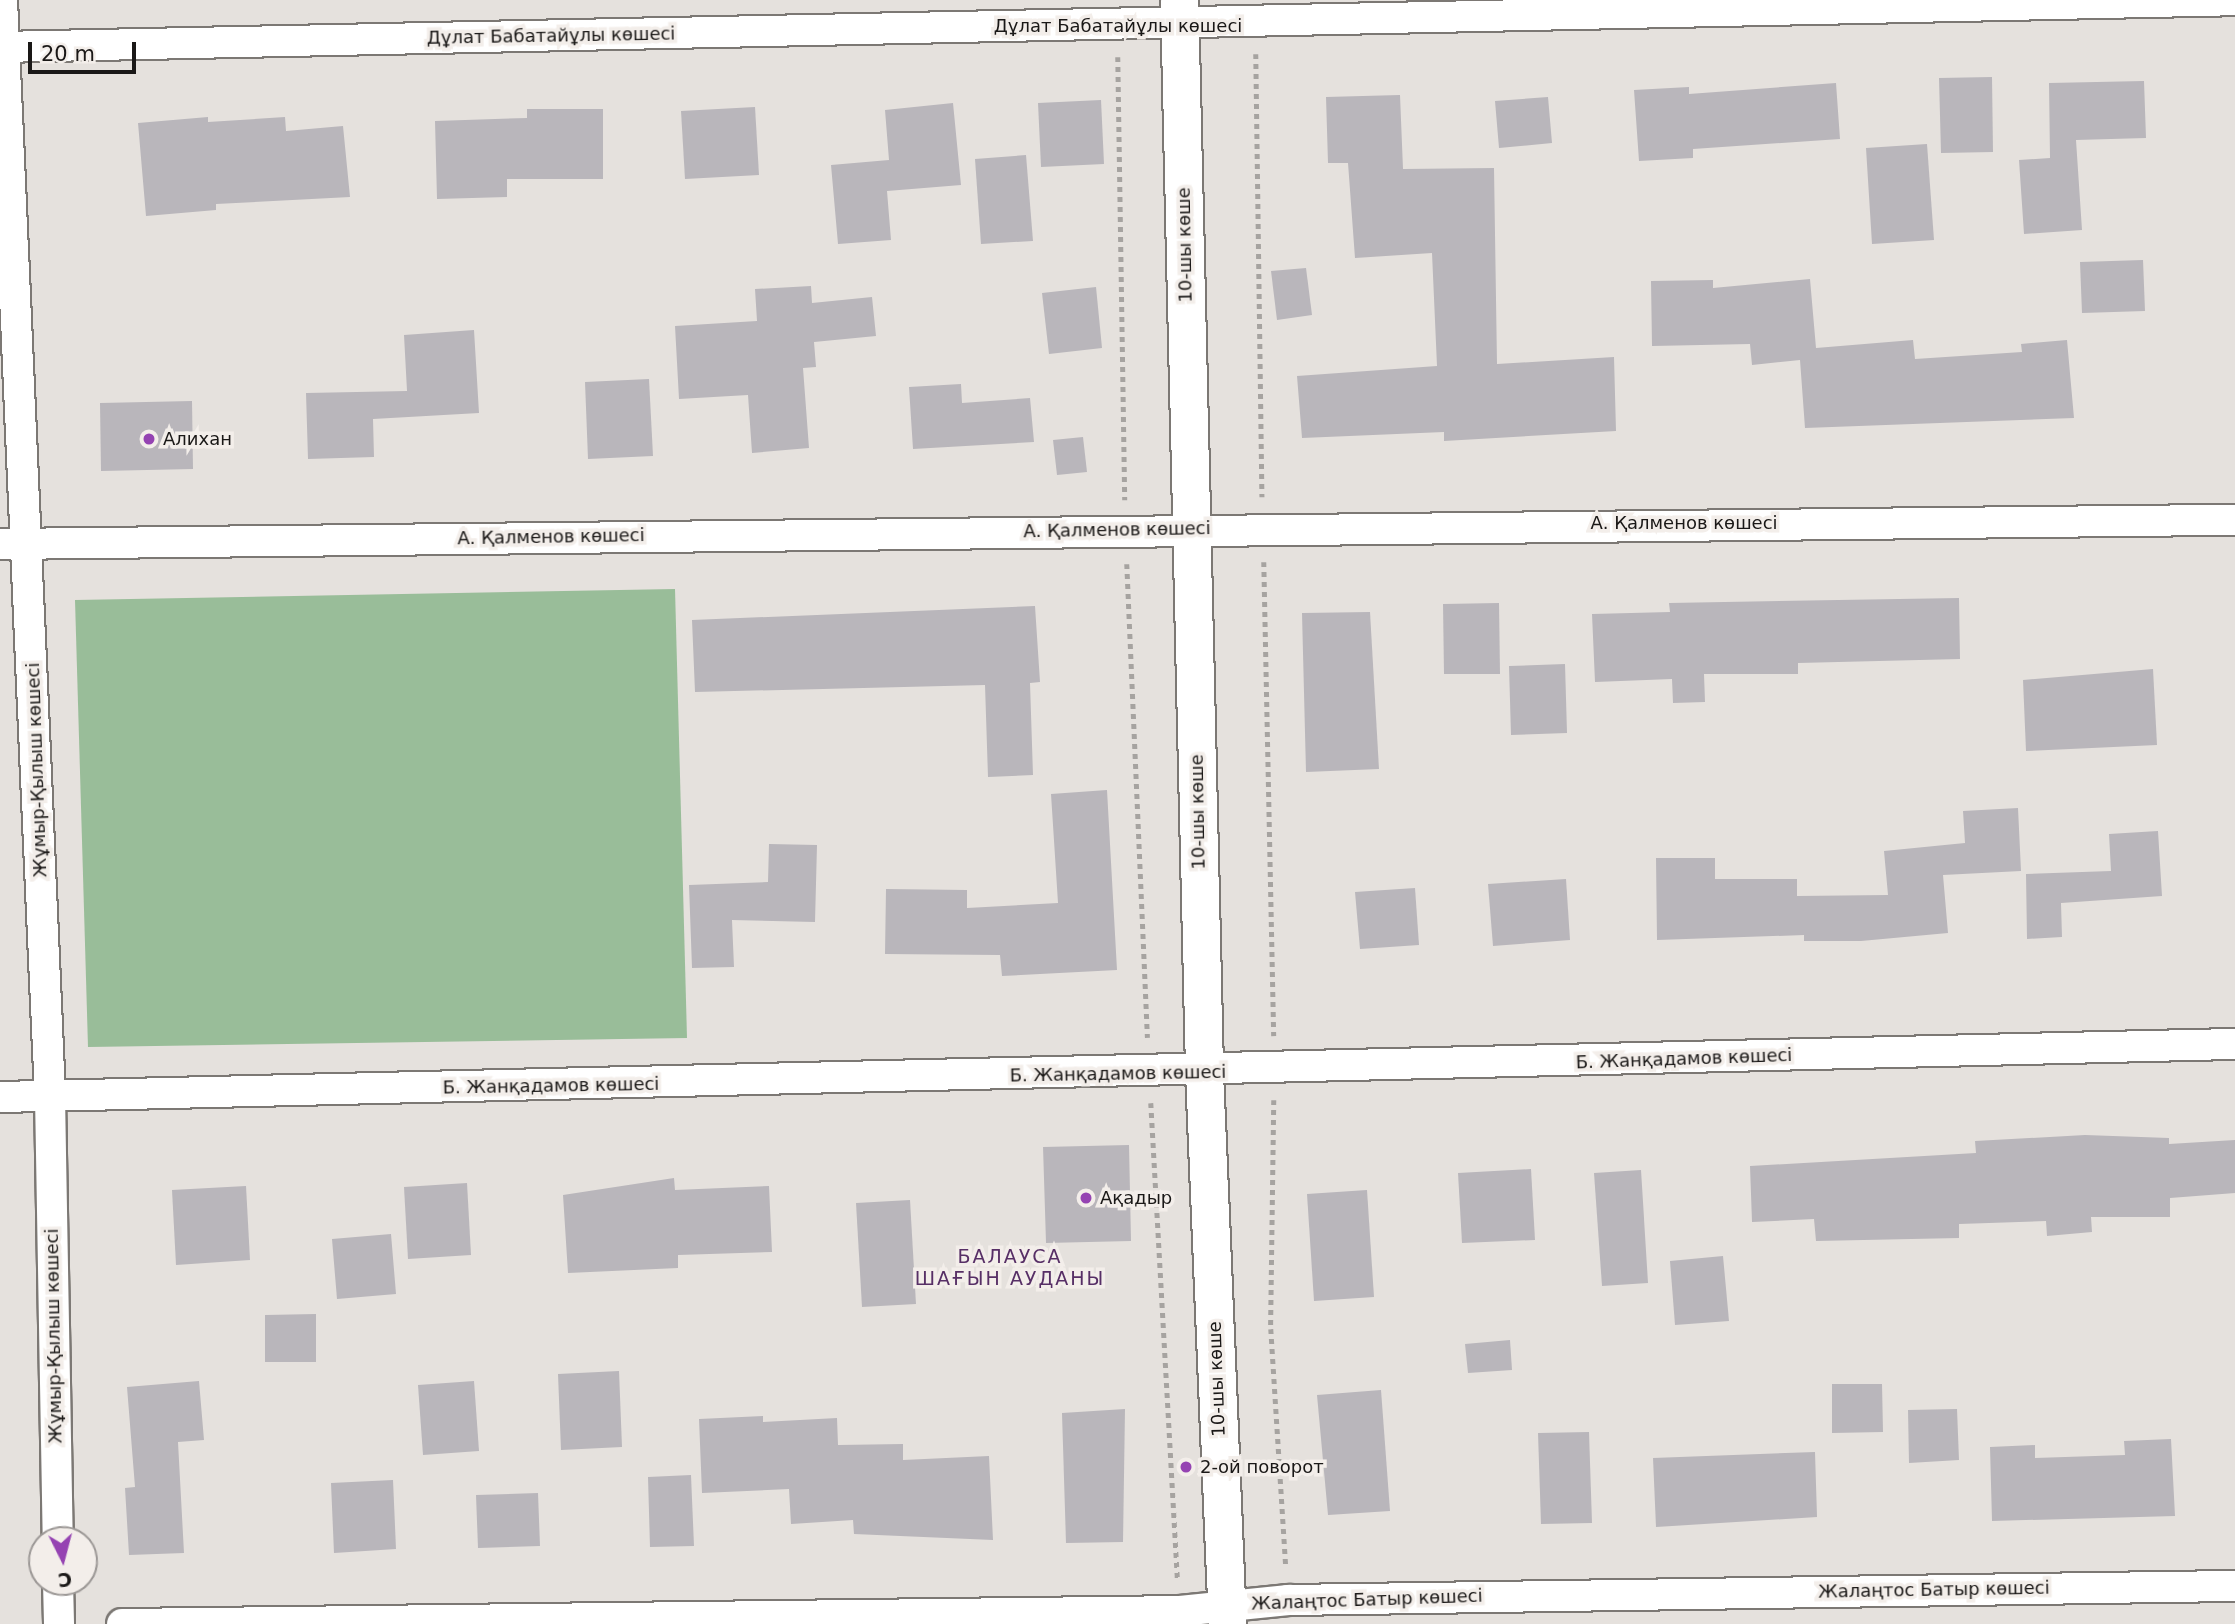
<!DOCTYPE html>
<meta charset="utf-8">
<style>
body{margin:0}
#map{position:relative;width:2235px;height:1624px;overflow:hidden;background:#e5e1dd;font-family:"DejaVu Sans",sans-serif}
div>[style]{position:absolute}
.green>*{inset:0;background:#99bd99}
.building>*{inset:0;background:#b9b6bb}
.path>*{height:4.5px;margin-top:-2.25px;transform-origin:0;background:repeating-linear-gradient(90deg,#a6a3a0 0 5px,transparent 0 10px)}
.roads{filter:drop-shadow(2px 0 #7c7874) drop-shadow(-2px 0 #7c7874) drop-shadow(0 2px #7c7874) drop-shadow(0 -2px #7c7874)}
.minor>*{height:30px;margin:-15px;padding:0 15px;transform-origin:15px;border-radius:15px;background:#fff}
.tertiary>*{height:37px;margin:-18.5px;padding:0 18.5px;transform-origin:18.5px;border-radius:18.5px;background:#fff}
.dots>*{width:19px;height:19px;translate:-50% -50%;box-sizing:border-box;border:4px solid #f3eeea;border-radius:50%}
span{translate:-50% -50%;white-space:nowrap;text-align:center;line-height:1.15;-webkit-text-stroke:7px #f3eeea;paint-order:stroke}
.street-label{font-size:18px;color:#1a1817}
.poi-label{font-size:18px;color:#1a1817}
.left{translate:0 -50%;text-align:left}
.neighbourhood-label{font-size:19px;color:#572f66;letter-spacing:2px}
.north{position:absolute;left:28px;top:1526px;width:70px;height:70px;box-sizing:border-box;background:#f3eeea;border:2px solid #9c9896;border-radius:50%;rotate:174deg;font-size:19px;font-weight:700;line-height:28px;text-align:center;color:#1a1817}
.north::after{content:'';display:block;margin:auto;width:24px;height:32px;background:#9543b2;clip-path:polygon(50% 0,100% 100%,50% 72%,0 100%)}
.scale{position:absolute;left:28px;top:42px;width:108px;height:32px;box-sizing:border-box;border:4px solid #1a1817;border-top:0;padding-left:9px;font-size:21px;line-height:24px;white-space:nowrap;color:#1a1817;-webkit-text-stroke:5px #f3eeea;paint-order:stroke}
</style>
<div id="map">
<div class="green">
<div style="clip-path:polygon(675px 589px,687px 1038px,88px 1047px,75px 600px)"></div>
</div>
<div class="building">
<div style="clip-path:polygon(1992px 77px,1993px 152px,1941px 153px,1939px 78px)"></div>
<div style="clip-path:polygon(2144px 81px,2146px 138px,2076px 140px,2082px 230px,2024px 234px,2019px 160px,2050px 158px,2049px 83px)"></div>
<div style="clip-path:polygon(1836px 83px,1840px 139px,1693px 149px,1693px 158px,1639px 161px,1634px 90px,1689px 87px,1689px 94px)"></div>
<div style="clip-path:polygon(1400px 95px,1403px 169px,1494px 168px,1497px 364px,1614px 357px,1616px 431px,1444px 441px,1444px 432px,1302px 438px,1297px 376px,1437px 366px,1432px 253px,1355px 258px,1348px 163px,1328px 163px,1326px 97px)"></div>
<div style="clip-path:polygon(1548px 97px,1552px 143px,1499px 148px,1495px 101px)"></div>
<div style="clip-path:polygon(1101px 100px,1104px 164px,1041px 167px,1038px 103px)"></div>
<div style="clip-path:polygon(953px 103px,961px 185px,887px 191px,891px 240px,838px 244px,831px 165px,889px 160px,885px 110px)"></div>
<div style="clip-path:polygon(755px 107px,759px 175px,685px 179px,681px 111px)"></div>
<div style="clip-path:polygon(527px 109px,603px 109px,603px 179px,507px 179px,507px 197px,437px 199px,435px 121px,527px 118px)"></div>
<div style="clip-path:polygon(208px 117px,208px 122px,285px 117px,286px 131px,343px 126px,350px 197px,216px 204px,216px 210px,146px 216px,138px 123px)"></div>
<div style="clip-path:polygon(1927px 144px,1934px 240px,1872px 244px,1866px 148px)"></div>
<div style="clip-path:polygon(1026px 155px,1033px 241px,981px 244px,975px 159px)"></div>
<div style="clip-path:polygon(2143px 260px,2145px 311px,2082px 313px,2080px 262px)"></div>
<div style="clip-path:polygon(1306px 268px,1312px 315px,1277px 320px,1271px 271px)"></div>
<div style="clip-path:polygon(1810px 279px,1816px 348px,1913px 340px,1915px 359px,2022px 352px,2021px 344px,2067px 340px,2074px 418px,1805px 428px,1800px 360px,1752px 365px,1750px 344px,1652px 346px,1651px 281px,1713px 280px,1713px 288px)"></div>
<div style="clip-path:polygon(811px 286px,812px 303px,872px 297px,876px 336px,814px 342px,816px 367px,803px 368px,809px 448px,752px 453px,748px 395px,679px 399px,675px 326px,757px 321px,755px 289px)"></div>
<div style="clip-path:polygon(1096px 287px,1102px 348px,1049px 354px,1042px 293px)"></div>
<div style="clip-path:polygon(474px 330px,479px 413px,373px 419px,374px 457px,308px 459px,306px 393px,407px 391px,404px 335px)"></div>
<div style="clip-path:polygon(649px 379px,653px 456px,588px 459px,585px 382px)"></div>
<div style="clip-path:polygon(961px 384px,962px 403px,1030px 398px,1034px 442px,913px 449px,909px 387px)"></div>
<div style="clip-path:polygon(192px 401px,193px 469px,101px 471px,100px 403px)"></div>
<div style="clip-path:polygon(1083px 437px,1087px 472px,1057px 475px,1053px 440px)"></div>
<div style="clip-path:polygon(1959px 598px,1960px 659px,1798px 663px,1798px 674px,1704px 674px,1705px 702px,1673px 703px,1672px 679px,1595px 682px,1592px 614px,1670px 612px,1669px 603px)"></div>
<div style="clip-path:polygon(1499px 603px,1500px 674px,1444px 674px,1443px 604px)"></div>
<div style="clip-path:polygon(1035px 606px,1040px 682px,1030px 683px,1033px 775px,988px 777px,985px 685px,695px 692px,692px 620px)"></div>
<div style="clip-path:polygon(1370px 612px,1379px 769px,1306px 772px,1302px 613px)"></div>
<div style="clip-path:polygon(1565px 664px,1567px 733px,1511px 735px,1509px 666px)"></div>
<div style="clip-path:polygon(2153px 669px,2157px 745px,2026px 751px,2023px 680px)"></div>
<div style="clip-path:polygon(1107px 790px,1117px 970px,1002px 976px,1000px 955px,885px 954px,886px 889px,967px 890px,967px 908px,1058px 903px,1051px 794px)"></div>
<div style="clip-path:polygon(2018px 808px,2021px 871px,1943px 875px,1948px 933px,1861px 941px,1804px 941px,1804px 935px,1657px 940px,1656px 858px,1715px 858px,1715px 879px,1797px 879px,1797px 896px,1888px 895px,1884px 851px,1965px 843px,1963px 811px)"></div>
<div style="clip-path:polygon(2158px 831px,2162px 896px,2061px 903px,2062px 937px,2027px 939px,2026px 874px,2111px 871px,2109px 834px)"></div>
<div style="clip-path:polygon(769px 844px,817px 845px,815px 922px,732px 920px,734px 967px,692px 968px,689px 885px,768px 882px)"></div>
<div style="clip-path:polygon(1566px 879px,1570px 940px,1493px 946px,1488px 884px)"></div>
<div style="clip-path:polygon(1415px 888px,1419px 945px,1360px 949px,1355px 892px)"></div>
<div style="clip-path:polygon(2085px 1135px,2169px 1138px,2169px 1144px,2235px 1140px,2235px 1193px,2170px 1198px,2170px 1217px,2091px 1217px,2092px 1232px,2047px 1236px,2046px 1221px,1959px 1224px,1959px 1238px,1816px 1241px,1814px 1219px,1752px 1222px,1750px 1166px,1976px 1153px,1975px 1141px)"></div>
<div style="clip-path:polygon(1129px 1145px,1131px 1241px,1046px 1243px,1043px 1147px)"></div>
<div style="clip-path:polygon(1531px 1169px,1535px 1240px,1462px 1243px,1458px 1173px)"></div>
<div style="clip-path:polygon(1641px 1170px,1648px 1283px,1602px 1286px,1594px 1173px)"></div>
<div style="clip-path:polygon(674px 1178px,675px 1190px,769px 1186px,772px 1252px,678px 1255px,678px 1268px,568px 1273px,563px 1195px)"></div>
<div style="clip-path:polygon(467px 1183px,471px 1255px,408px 1259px,404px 1187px)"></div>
<div style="clip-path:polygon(246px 1186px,250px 1260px,176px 1265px,172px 1190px)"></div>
<div style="clip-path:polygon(1367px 1190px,1374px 1297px,1314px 1301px,1307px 1194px)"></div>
<div style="clip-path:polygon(910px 1200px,916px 1304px,862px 1307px,856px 1203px)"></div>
<div style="clip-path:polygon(391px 1234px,396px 1294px,337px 1299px,332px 1239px)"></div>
<div style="clip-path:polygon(1723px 1256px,1729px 1321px,1675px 1325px,1670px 1261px)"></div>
<div style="clip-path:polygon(316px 1314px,316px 1362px,265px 1362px,265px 1315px)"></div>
<div style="clip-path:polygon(1510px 1340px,1512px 1370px,1468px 1373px,1465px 1344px)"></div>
<div style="clip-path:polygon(619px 1371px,622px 1447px,561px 1450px,558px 1374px)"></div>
<div style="clip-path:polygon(199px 1381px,204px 1440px,178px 1442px,184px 1553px,129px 1555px,125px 1488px,135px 1487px,127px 1387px)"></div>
<div style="clip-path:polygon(474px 1381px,479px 1451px,423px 1455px,418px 1385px)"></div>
<div style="clip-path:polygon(1832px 1384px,1882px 1384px,1883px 1432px,1832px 1433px)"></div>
<div style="clip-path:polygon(1381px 1390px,1390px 1511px,1328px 1515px,1317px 1395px)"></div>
<div style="clip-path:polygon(1125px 1409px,1123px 1542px,1066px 1543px,1062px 1413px)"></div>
<div style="clip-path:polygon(1957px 1409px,1959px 1460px,1909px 1463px,1908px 1410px)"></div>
<div style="clip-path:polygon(763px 1416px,763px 1422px,837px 1418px,838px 1445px,903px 1444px,903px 1460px,989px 1456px,993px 1540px,854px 1534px,853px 1520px,791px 1524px,789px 1489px,702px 1493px,699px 1419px)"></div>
<div style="clip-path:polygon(1589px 1432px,1592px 1523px,1541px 1524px,1538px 1433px)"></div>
<div style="clip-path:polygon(2171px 1439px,2175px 1516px,1992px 1521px,1990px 1447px,2035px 1445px,2035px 1458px,2125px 1455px,2124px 1441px)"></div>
<div style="clip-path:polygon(1815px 1452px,1817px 1517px,1656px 1527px,1653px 1458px)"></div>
<div style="clip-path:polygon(691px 1475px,694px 1546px,650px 1547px,648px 1477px)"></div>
<div style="clip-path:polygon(393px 1480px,396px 1549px,334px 1553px,331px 1483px)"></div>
<div style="clip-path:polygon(538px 1493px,540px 1546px,478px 1548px,476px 1495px)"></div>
</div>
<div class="path">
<div style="left:1256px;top:54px;width:443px;rotate:89.2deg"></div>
<div style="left:1118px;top:57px;width:443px;rotate:89.1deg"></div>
<div style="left:1264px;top:562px;width:474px;rotate:88.8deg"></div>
<div style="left:1127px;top:564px;width:474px;rotate:87.5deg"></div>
<div style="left:1274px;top:1100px;width:229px;rotate:90.8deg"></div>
<div style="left:1271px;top:1329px;width:238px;rotate:86.4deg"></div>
<div style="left:1151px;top:1103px;width:478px;rotate:86.8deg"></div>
</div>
<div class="roads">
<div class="minor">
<div style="left:2px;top:0;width:1097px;rotate:87.49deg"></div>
<div style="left:50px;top:1096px;width:444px;rotate:89deg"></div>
<div style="left:0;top:47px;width:2235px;rotate:-1.2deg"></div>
<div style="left:0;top:544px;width:2235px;rotate:-0.62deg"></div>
<div style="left:0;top:1097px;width:2236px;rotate:-1.36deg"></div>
<div style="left:58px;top:1582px;width:42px;rotate:88.6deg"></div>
<div style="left:122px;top:1624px;width:1058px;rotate:-0.7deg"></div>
<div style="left:1180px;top:1611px;width:109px;rotate:-5.8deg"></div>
<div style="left:1288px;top:1600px;width:947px;rotate:-0.85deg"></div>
</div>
<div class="tertiary">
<div style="left:1179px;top:0;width:1072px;rotate:88.66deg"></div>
<div style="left:1204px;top:1072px;width:552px;rotate:87.61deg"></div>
</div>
</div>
<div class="dots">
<div style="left:149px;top:439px;background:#9543b2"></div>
<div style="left:1086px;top:1198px;background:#9543b2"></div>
<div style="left:1186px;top:1467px;background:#9543b2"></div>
</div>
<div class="street-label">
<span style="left:1118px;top:26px">Дұлат Бабатайұлы көшесі</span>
<span style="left:551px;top:36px;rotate:-1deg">Дұлат Бабатайұлы көшесі</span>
<span style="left:1185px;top:245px;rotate:-91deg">10-шы көше</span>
<span style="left:1684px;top:523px">А. Қалменов көшесі</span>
<span style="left:1117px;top:530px;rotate:-1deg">А. Қалменов көшесі</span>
<span style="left:551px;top:537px;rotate:-1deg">А. Қалменов көшесі</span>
<span style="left:37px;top:770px;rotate:-92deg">Жұмыр-Қылыш көшесі</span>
<span style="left:1198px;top:812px;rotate:-91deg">10-шы көше</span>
<span style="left:1684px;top:1059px;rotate:-2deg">Б. Жанқадамов көшесі</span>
<span style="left:1118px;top:1074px;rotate:-1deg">Б. Жанқадамов көшесі</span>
<span style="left:551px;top:1086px;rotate:-1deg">Б. Жанқадамов көшесі</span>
<span style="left:54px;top:1336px;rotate:-91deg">Жұмыр-Қылыш көшесі</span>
<span style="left:1217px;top:1379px;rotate:-92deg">10-шы көше</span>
<span style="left:1934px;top:1590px;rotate:-1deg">Жалаңтос Батыр көшесі</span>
<span style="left:1367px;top:1600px;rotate:-2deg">Жалаңтос Батыр көшесі</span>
</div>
<div class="poi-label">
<span class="left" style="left:163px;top:439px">Алихан</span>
<span class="left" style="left:1100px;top:1198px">Ақадыр</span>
<span class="left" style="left:1200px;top:1467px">2-ой поворот</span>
</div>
<div class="neighbourhood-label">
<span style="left:1010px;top:1268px">БАЛАУСА<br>ШАҒЫН АУДАНЫ</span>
</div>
<div class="north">С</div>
<div class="scale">20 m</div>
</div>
